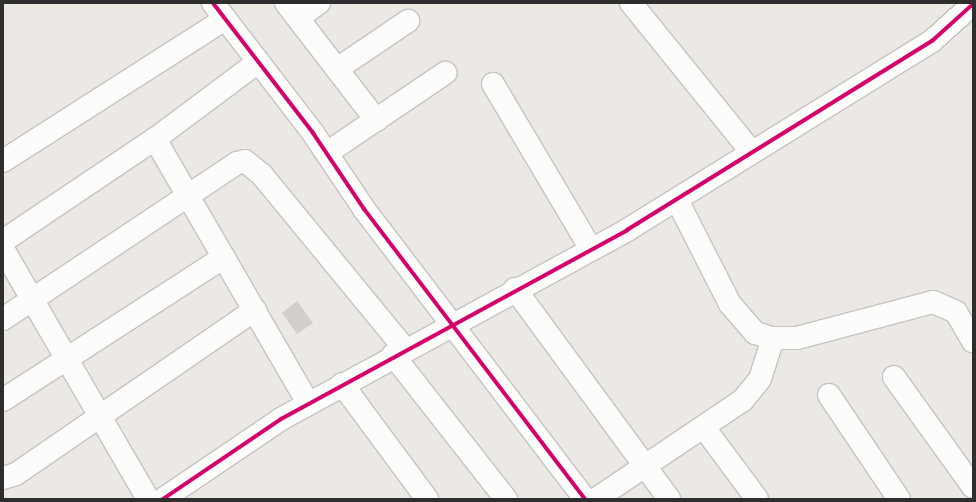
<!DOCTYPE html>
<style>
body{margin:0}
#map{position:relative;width:976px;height:502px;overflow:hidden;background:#ece8e4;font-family:Quicksand,sans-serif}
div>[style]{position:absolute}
.building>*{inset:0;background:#d1cecb}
.roads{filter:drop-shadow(1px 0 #c5c4c5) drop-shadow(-1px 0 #c5c4c5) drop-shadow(0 1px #c5c4c5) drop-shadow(0 -1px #c5c4c5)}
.minor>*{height:22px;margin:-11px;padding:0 11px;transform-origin:11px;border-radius:11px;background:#fcfcfb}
.cycleway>*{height:4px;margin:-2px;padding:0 2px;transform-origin:2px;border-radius:2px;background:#d6006c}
span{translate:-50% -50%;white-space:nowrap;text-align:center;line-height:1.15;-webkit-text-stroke:3px #fff;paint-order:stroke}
.frame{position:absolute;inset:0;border:4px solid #2e2e2e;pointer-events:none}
</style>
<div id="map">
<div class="building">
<div style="clip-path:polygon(297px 301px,313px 323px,297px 334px,282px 313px)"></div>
</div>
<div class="roads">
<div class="minor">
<div style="left:213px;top:3px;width:164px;rotate:52.4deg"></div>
<div style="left:313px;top:133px;width:92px;rotate:56.1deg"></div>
<div style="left:364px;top:209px;width:365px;rotate:52.7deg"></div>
<div style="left:286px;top:3px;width:148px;rotate:52.4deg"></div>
<div style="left:631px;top:3px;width:191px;rotate:51deg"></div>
<div style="left:298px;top:18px;width:26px;rotate:-36deg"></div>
<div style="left:337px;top:69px;width:86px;rotate:-34.1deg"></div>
<div style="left:493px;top:84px;width:192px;rotate:59.3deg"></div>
<div style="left:155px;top:139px;width:305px;rotate:59.9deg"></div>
<div style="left:327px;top:153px;width:143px;rotate:-34.1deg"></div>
<div style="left:3px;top:161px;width:264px;rotate:-32.6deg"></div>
<div style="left:677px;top:200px;width:117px;rotate:63deg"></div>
<div style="left:730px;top:304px;width:38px;rotate:49deg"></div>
<div style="left:755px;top:333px;width:19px;rotate:16deg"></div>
<div style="left:773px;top:338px;width:24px"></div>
<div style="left:797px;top:338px;width:141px;rotate:-14.8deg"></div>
<div style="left:933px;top:302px;width:25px;rotate:23deg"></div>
<div style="left:956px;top:312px;width:34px;rotate:60deg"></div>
<div style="left:3px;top:241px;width:183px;rotate:-33.9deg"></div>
<div style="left:155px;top:139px;width:129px;rotate:-36.8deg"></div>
<div style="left:3px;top:249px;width:289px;rotate:59.9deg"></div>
<div style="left:515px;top:289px;width:260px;rotate:53.7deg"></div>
<div style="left:3px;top:319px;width:281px;rotate:-33.7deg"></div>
<div style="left:237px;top:163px;width:8px;rotate:-14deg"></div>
<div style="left:245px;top:161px;width:22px;rotate:39deg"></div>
<div style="left:262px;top:175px;width:225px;rotate:50.6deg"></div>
<div style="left:393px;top:355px;width:183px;rotate:51.9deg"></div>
<div style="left:894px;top:377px;width:135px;rotate:54.3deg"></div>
<div style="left:342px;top:384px;width:143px;rotate:53.5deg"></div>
<div style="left:829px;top:395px;width:125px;rotate:56.1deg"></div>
<div style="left:3px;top:400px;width:263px;rotate:-32.9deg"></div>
<div style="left:705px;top:429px;width:87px;rotate:53.4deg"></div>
<div style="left:3px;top:478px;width:14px;rotate:-17deg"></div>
<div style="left:16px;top:474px;width:290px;rotate:-34.5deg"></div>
<div style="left:163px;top:499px;width:143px;rotate:-34.1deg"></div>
<div style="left:281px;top:419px;width:394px;rotate:-28.6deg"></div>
<div style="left:627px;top:230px;width:359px;rotate:-31.8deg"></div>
<div style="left:932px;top:41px;width:55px;rotate:-42.1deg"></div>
<div style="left:596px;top:499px;width:177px;rotate:-34deg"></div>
<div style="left:743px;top:400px;width:27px;rotate:-51deg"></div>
<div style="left:760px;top:379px;width:43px;rotate:-72.4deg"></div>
</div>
</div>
<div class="cycleway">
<div style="left:213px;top:3px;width:164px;rotate:52.4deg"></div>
<div style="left:313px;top:133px;width:92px;rotate:56.1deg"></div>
<div style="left:364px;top:209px;width:365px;rotate:52.7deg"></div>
<div style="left:163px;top:499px;width:143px;rotate:-34.1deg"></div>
<div style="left:281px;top:419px;width:394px;rotate:-28.6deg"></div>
<div style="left:627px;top:230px;width:359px;rotate:-31.8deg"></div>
<div style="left:932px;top:41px;width:55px;rotate:-42.1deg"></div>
</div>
<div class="frame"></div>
</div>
